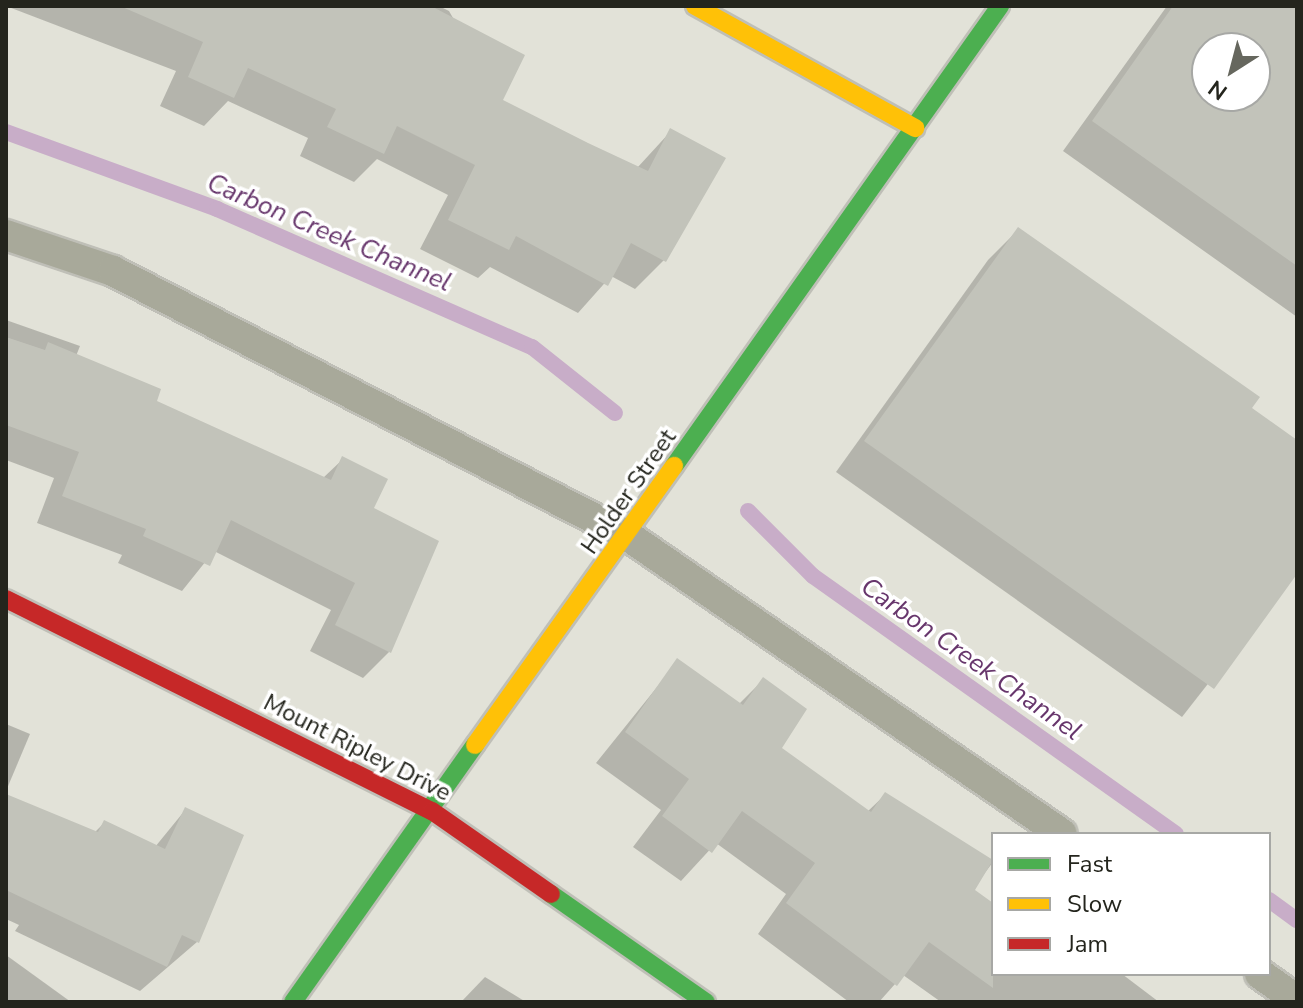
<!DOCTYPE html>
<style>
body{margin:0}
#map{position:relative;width:1303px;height:1008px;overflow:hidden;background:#e2e2d8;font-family:"Nunito Sans",sans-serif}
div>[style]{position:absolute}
.shadow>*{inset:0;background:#0003}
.stream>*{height:16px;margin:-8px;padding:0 8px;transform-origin:8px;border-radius:8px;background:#c8adc8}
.building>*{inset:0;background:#c2c3ba}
.roads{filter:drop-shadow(2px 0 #bfbfb7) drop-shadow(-2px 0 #bfbfb7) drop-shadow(0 2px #bfbfb7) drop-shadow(0 -2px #bfbfb7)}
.lane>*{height:30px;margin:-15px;padding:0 15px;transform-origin:15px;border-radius:15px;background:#a8a99a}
.fast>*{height:18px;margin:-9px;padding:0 9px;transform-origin:9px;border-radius:9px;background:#4caf50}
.slow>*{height:18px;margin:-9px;padding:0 9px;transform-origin:9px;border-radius:9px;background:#ffc107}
.jam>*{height:18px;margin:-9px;padding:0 9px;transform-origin:9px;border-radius:9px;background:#c62828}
span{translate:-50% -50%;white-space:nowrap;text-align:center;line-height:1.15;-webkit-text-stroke:7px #fff;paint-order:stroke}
.street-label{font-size:24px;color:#24251d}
.water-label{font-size:26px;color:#67366c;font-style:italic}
.frame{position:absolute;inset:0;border:8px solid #24251d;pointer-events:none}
.legend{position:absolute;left:991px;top:832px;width:280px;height:144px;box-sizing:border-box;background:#fff;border:2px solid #a7a8a5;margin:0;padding:10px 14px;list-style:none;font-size:24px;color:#24251d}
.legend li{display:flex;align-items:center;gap:16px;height:40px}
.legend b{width:40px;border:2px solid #a7a8a5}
.north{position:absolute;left:1191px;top:32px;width:80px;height:80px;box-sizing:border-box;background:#fff;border:2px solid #a7a8a5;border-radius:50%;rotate:216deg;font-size:22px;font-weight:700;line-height:32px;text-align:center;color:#24251d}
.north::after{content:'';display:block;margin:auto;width:28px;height:36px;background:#66675e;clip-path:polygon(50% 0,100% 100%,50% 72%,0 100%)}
</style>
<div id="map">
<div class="shadow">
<div style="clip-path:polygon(6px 6px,439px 6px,449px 11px,500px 100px,637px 168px,671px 131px,664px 260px,635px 289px,611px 276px,578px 313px,490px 267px,478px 278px,420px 249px,448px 195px,377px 159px,354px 182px,300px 156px,308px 138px,228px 101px,204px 126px,160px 106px,176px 71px)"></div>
<div style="clip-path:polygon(evenodd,1167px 6px,1297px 6px,1297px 317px,1063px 151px,1167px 6px,1207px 48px,1255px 48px,1255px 96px,1207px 96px,1207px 48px)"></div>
<div style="clip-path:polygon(1018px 230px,1297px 443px,1297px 570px,1182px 717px,836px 472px,988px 260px)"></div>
<div style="clip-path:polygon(6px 320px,80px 346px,76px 356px,154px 403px,323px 478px,343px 459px,371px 509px,389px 652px,363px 678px,310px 651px,331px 610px,214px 551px,182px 591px,118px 563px,122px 555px,37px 523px,54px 478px,6px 460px)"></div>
<div style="clip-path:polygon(678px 661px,739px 704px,763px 680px,780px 749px,867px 812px,886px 794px,993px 862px,972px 890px,993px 906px,993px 974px,1122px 974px,1159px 1002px,941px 1002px,903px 975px,879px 1002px,849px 1002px,758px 934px,786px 894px,716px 843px,681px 881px,633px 847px,661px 810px,596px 763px)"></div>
<div style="clip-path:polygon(6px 724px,30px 734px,6px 791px)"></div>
<div style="clip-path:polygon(6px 796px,94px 833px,105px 822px,155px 847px,186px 809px,242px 836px,197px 942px,140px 991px,15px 931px,19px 925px,6px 919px)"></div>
<div style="clip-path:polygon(6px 955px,71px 1002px,6px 1002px)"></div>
<div style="clip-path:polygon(485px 977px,526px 1002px,461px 1002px)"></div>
</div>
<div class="stream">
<div style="left:6px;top:132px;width:225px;rotate:20deg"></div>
<div style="left:217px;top:209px;width:344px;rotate:23.7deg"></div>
<div style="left:532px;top:347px;width:106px;rotate:38.5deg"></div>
<div style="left:748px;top:511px;width:92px;rotate:45deg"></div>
<div style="left:813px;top:576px;width:445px;rotate:35.4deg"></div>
<div style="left:1269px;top:900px;width:34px;rotate:36deg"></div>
</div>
<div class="building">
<div style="clip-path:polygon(120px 6px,431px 6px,525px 55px,503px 100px,588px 143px,648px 171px,670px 128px,726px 158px,666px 262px,631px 243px,608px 286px,516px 236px,509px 250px,448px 220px,475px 165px,397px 126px,384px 154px,327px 127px,336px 109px,248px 68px,234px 98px,188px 77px,203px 42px)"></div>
<div style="clip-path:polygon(evenodd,1173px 6px,1297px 6px,1297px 266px,1092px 121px,1173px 6px,1207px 48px,1255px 48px,1255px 96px,1207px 96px,1207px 48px)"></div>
<div style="clip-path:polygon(1018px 227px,1260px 397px,1252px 408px,1297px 440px,1297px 574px,1214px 689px,864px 441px)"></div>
<div style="clip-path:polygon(6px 337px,45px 350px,48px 342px,161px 389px,157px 401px,331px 480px,342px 456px,388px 479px,374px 508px,439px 541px,391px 653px,335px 625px,355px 583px,231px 520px,210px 566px,143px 536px,146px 529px,62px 496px,79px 452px,6px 425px)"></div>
<div style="clip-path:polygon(677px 658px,743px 705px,763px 677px,807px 709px,782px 748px,871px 812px,885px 792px,993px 860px,975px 890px,993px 903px,993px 988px,929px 942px,897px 986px,786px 903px,815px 863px,742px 811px,712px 853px,662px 816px,689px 779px,625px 732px)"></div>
<div style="clip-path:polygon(6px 794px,98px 832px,104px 820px,165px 849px,185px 807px,244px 835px,199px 943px,182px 935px,167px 967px,6px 890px)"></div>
</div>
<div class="roads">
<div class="lane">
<div style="left:6px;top:235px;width:113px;rotate:18.6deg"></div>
<div style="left:113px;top:271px;width:579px;rotate:27.23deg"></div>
<div style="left:628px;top:536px;width:526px;rotate:34.47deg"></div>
<div style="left:1260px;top:974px;width:45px;rotate:35.1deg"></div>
</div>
<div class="fast">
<div style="left:674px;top:466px;width:564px;rotate:-54.67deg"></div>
<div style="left:551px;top:894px;width:189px;rotate:34.9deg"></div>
<div style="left:293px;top:1002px;width:315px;rotate:-54.7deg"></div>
</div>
<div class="slow">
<div style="left:695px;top:6px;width:252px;rotate:29deg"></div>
<div style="left:475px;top:745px;width:343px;rotate:-54.5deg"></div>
</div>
<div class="jam">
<div style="left:6px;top:599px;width:476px;rotate:26.5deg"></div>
<div style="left:432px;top:811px;width:145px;rotate:34.9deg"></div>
</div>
</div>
<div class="street-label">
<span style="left:629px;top:492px;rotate:-55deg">Holder Street</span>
<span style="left:357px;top:748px;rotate:27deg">Mount Ripley Drive</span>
</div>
<div class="water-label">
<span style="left:329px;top:233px;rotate:23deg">Carbon Creek Channel</span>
<span style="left:971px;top:659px;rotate:35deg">Carbon Creek Channel</span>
</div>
<div class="frame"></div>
<ul class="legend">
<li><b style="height:10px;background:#4caf50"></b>Fast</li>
<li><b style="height:10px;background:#ffc107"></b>Slow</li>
<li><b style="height:10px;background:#c62828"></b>Jam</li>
</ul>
<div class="north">N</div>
</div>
